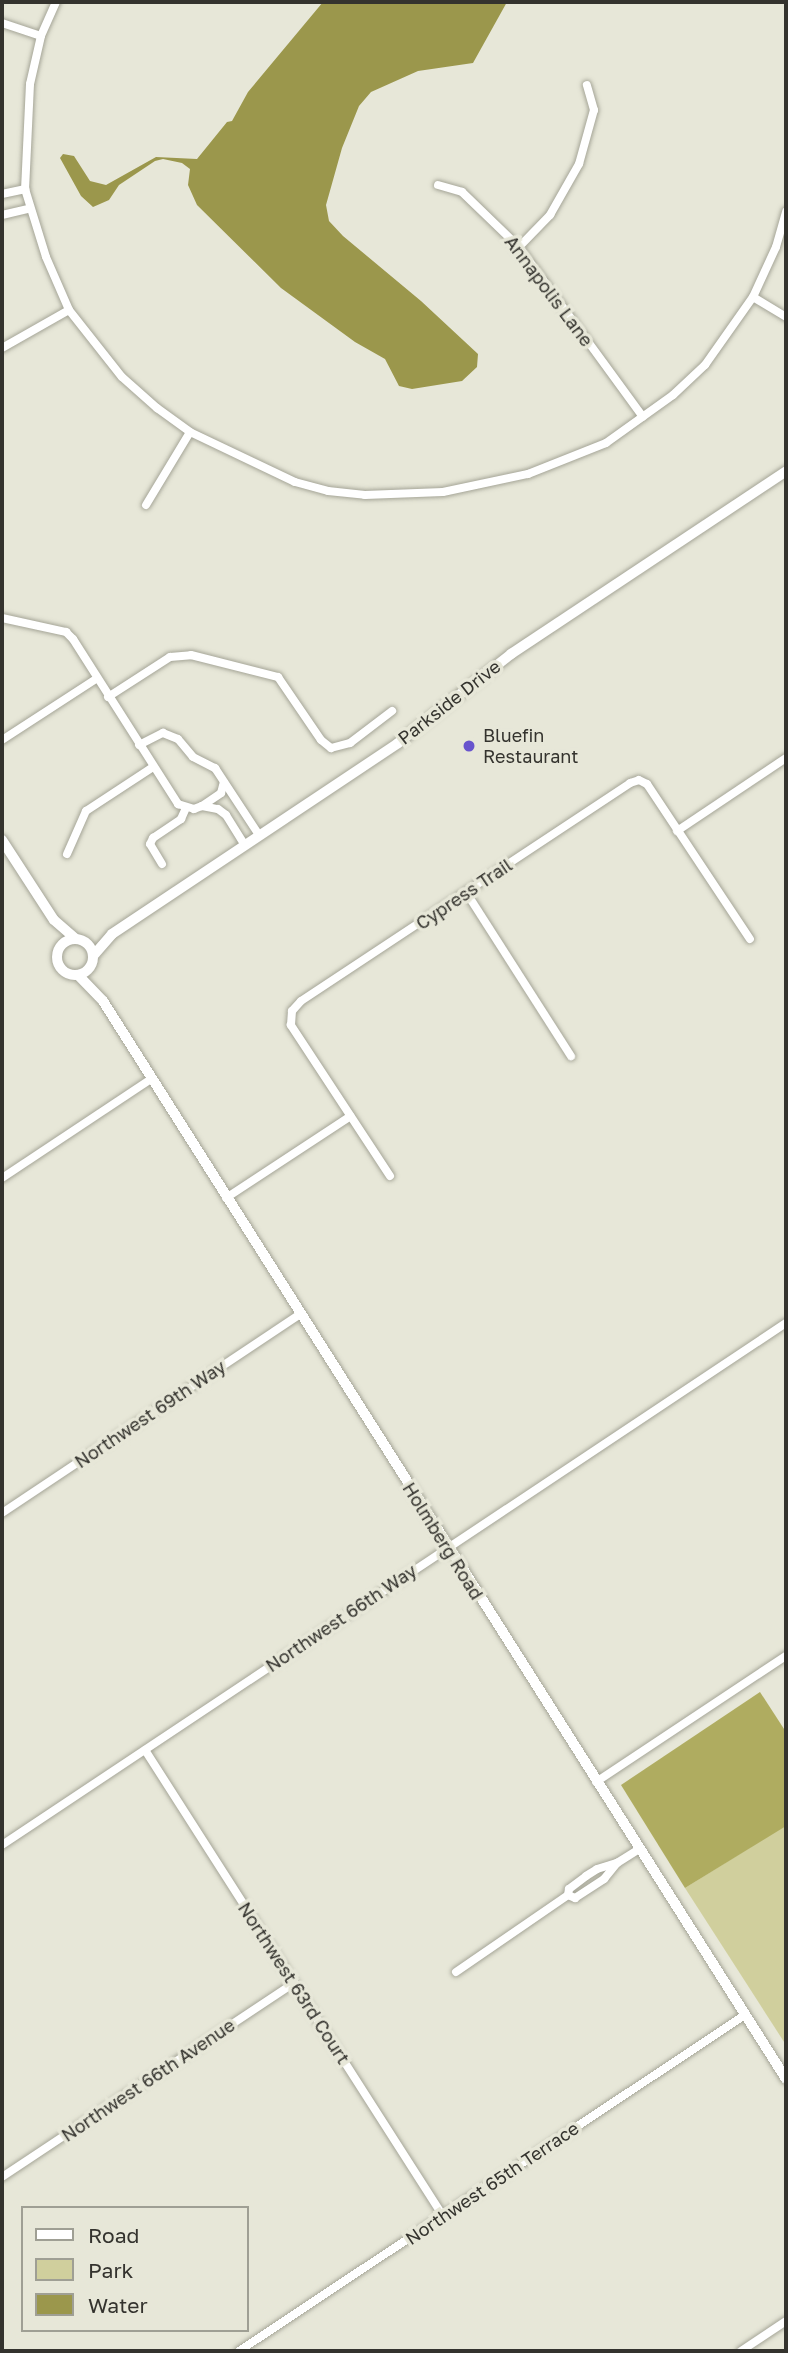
<!DOCTYPE html>
<html>
<head>
<meta charset="utf-8">
<style>
  body { margin:0 }
  #map { position:relative; width:788px; height:2353px; overflow:hidden; background:#e7e7d8; font-family:"Golos Text",sans-serif }
  div>[style] { position:absolute }
  [style*='--x'] { left:calc(var(--x)*1px); top:calc(var(--y)*1px); width:calc(var(--w)*1px); rotate:calc(var(--a)*1deg) }
  .green>* { inset:0; background:#d0cf9d }
  .forest>* { inset:0; background:#afac60 }
  .water>* { inset:0; background:#9b974c }
  .roads { filter:drop-shadow(0 0 2px #a5a597) drop-shadow(0 0 2px #a5a597) }
  .minor>* { height:8px; margin:-4px; padding:0 4px; transform-origin:4px; border-radius:4px; background:#fff }
  .tertiary>* { height:10px; margin:-5px; padding:0 5px; transform-origin:5px; border-radius:5px; background:#fff }
  .tertiary>.ring { margin:-5px; padding:0; box-sizing:content-box; background:none; border:10px solid #fff; border-radius:50% }
  .dots>* { width:19px; height:19px; translate:-50% -50%; box-sizing:border-box; border:4px solid #e7e7d8; border-radius:50% }
  span { translate:-50% -50%; white-space:nowrap; text-align:center; line-height:1.15; -webkit-text-stroke:7px #e7e7d8; paint-order:stroke }
  .street-label { font-size:18px; color:#34332e }
  .poi-label { font-size:18px; color:#34332e }
  .left { translate:0 -50%; text-align:left }
  .frame { position:absolute; inset:0; border:4px solid #34332e; pointer-events:none }
  .legend { position:absolute; left:21px; top:2206px; width:228px; height:126px; box-sizing:border-box; background:#e7e7d8; border:2px solid #9f9f94; margin:0; padding:9px 12px; list-style:none; font-size:21px; color:#34332e }
  .legend li { display:flex; align-items:center; gap:14px; height:35px }
  .legend b { width:35px; border:2px solid #9f9f94 }
</style>
</head>
<body>
<div id="map">
  <div class="green">
    <div style="clip-path:polygon(786px 1825px,786px 2045px,685px 1888px)"></div>
  </div>
  <div class="forest">
    <div style="clip-path:polygon(760px 1692px,786px 1732px,786px 1826px,685px 1888px,621px 1785px)"></div>
  </div>
  <div class="water">
    <div style="clip-path:polygon(323px 2px,507px 2px,473px 63px,418px 71px,371px 92px,359px 106px,342px 148px,326px 205px,329px 221px,343px 236px,421px 301px,478px 354px,477px 367px,462px 381px,412px 389px,399px 386px,385px 359px,355px 342px,281px 288px,197px 205px,188px 185px,190px 169px,182px 163px,163px 159px,155px 161px,119px 185px,109px 200px,93px 207px,81px 196px,60px 158px,63px 154px,74px 156px,90px 181px,106px 185px,156px 157px,197px 159px,227px 122px,232px 121px,248px 92px)"></div>
  </div>
  <div class="roads">
    <div class="minor">
      <div style="--x:56;--y:2;--w:37;--a:114"></div>
      <div style="--x:41;--y:36;--w:49;--a:102.9"></div>
      <div style="--x:30;--y:84;--w:105;--a:92.7"></div>
      <div style="--x:25;--y:189;--w:71;--a:72.8"></div>
      <div style="--x:46;--y:257;--w:58;--a:66.5"></div>
      <div style="--x:69;--y:310;--w:85;--a:51.7"></div>
      <div style="--x:122;--y:377;--w:47;--a:41.5"></div>
      <div style="--x:157;--y:408;--w:41;--a:36"></div>
      <div style="--x:190;--y:432;--w:116;--a:25.5"></div>
      <div style="--x:295;--y:482;--w:34;--a:15"></div>
      <div style="--x:328;--y:491;--w:37;--a:6"></div>
      <div style="--x:365;--y:495;--w:78;--a:-2.2"></div>
      <div style="--x:443;--y:492;--w:87;--a:-12"></div>
      <div style="--x:528;--y:474;--w:84;--a:-21.7"></div>
      <div style="--x:606;--y:443;--w:82;--a:-35.6"></div>
      <div style="--x:673;--y:395;--w:44;--a:-43.2"></div>
      <div style="--x:705;--y:365;--w:83;--a:-54.8"></div>
      <div style="--x:753;--y:297;--w:55;--a:-65.3"></div>
      <div style="--x:776;--y:247;--w:37;--a:-74"></div>
      <div style="--x:2;--y:23;--w:41;--a:18.4"></div>
      <div style="--x:438;--y:185;--w:25;--a:16"></div>
      <div style="--x:462;--y:192;--w:79;--a:44"></div>
      <div style="--x:519;--y:247;--w:210;--a:53.9"></div>
      <div style="--x:2;--y:194;--w:24;--a:-12"></div>
      <div style="--x:2;--y:215;--w:28;--a:-13"></div>
      <div style="--x:519;--y:247;--w:45;--a:-45.9"></div>
      <div style="--x:550;--y:215;--w:59;--a:-60.4"></div>
      <div style="--x:579;--y:164;--w:56;--a:-74.5"></div>
      <div style="--x:594;--y:110;--w:26;--a:-106"></div>
      <div style="--x:753;--y:297;--w:39;--a:31"></div>
      <div style="--x:2;--y:348;--w:77;--a:-29.6"></div>
      <div style="--x:146;--y:505;--w:85;--a:-58.9"></div>
      <div style="--x:2;--y:618;--w:66;--a:12.3"></div>
      <div style="--x:66;--y:632;--w:10;--a:45"></div>
      <div style="--x:73;--y:639;--w:196;--a:57.5"></div>
      <div style="--x:178;--y:804;--w:17;--a:17"></div>
      <div style="--x:194;--y:809;--w:9;--a:-21"></div>
      <div style="--x:202;--y:806;--w:16;--a:11"></div>
      <div style="--x:218;--y:809;--w:10;--a:37"></div>
      <div style="--x:226;--y:815;--w:36;--a:58"></div>
      <div style="--x:108;--y:697;--w:74;--a:-32.8"></div>
      <div style="--x:170;--y:657;--w:21;--a:-5"></div>
      <div style="--x:191;--y:655;--w:90;--a:14.2"></div>
      <div style="--x:278;--y:677;--w:76;--a:55.7"></div>
      <div style="--x:321;--y:740;--w:13;--a:39"></div>
      <div style="--x:331;--y:748;--w:20;--a:-15"></div>
      <div style="--x:350;--y:743;--w:53;--a:-37.3"></div>
      <div style="--x:2;--y:740;--w:112;--a:-33"></div>
      <div style="--x:139;--y:745;--w:27;--a:-27"></div>
      <div style="--x:163;--y:733;--w:16;--a:22"></div>
      <div style="--x:178;--y:739;--w:23;--a:50"></div>
      <div style="--x:193;--y:757;--w:25;--a:27"></div>
      <div style="--x:215;--y:768;--w:80;--a:56.7"></div>
      <div style="--x:202;--y:806;--w:23;--a:-34"></div>
      <div style="--x:221;--y:793;--w:11;--a:-75"></div>
      <div style="--x:677;--y:831;--w:131;--a:-33.8"></div>
      <div style="--x:67;--y:854;--w:47;--a:-66.2"></div>
      <div style="--x:86;--y:811;--w:80;--a:-33.3"></div>
      <div style="--x:162;--y:864;--w:23;--a:-121"></div>
      <div style="--x:150;--y:844;--w:7;--a:-63"></div>
      <div style="--x:153;--y:838;--w:34;--a:-34"></div>
      <div style="--x:181;--y:819;--w:12;--a:-66"></div>
      <div style="--x:466;--y:892;--w:195;--a:57.4"></div>
      <div style="--x:390;--y:1176;--w:181;--a:-123.3"></div>
      <div style="--x:291;--y:1025;--w:14;--a:-86"></div>
      <div style="--x:292;--y:1011;--w:13;--a:-48"></div>
      <div style="--x:301;--y:1001;--w:395;--a:-33.5"></div>
      <div style="--x:630;--y:783;--w:9;--a:-18"></div>
      <div style="--x:639;--y:780;--w:9;--a:27"></div>
      <div style="--x:647;--y:784;--w:186;--a:56.4"></div>
      <div style="--x:2;--y:1178;--w:179;--a:-33.6"></div>
      <div style="--x:226;--y:1198;--w:149;--a:-33.3"></div>
      <div style="--x:2;--y:1513;--w:357;--a:-33.7"></div>
      <div style="--x:145;--y:1750;--w:553;--a:57.4"></div>
      <div style="--x:596;--y:1782;--w:228;--a:-33.6"></div>
      <div style="--x:2;--y:1845;--w:942;--a:-33.66"></div>
      <div style="--x:568;--y:1895;--w:8;--a:23"></div>
      <div style="--x:575;--y:1898;--w:35;--a:-33"></div>
      <div style="--x:604;--y:1879;--w:21;--a:-51"></div>
      <div style="--x:456;--y:1972;--w:136;--a:-34.5"></div>
      <div style="--x:568;--y:1895;--w:6;--a:-81"></div>
      <div style="--x:569;--y:1889;--w:21;--a:-37"></div>
      <div style="--x:586;--y:1876;--w:13;--a:-32"></div>
      <div style="--x:597;--y:1869;--w:21;--a:-17"></div>
      <div style="--x:617;--y:1863;--w:26;--a:-32"></div>
      <div style="--x:2;--y:2177;--w:351;--a:-33.6"></div>
      <div style="--x:239;--y:2351;--w:607;--a:-33.59"></div>
      <div style="--x:741;--y:2351;--w:54;--a:-33.7"></div>
    </div>
    <div class="tertiary">
      <div style="--x:2;--y:840;--w:95;--a:57"></div>
      <div style="--x:54;--y:920;--w:29;--a:41"></div>
      <div class="ring" style="left:57px;top:939px;width:26px;height:26px"></div>
      <div style="--x:93;--y:956;--w:29;--a:-49"></div>
      <div style="--x:112;--y:934;--w:344;--a:-33.7"></div>
      <div style="--x:398;--y:743;--w:144;--a:-38.2"></div>
      <div style="--x:511;--y:654;--w:330;--a:-33.6"></div>
      <div style="--x:78;--y:975;--w:36;--a:46"></div>
      <div style="--x:103;--y:1001;--w:1276;--a:57.64"></div>
    </div>
  </div>
  <div class="dots">
    <div style="left:469px;top:746px;background:#6854cd"></div>
  </div>
  <div class="street-label">
    <span style="left:549px;top:291px;rotate:53deg">Annapolis Lane</span>
    <span style="left:449px;top:702px;rotate:-38deg">Parkside Drive</span>
    <span style="left:464px;top:894px;rotate:-34deg">Cypress Trail</span>
    <span style="left:150px;top:1414px;rotate:-34deg">Northwest 69th Way</span>
    <span style="left:443px;top:1541px;rotate:58deg">Holmberg Road</span>
    <span style="left:341px;top:1618px;rotate:-34deg">Northwest 66th Way</span>
    <span style="left:294px;top:1983px;rotate:57deg">Northwest 63rd Court</span>
    <span style="left:148px;top:2080px;rotate:-34deg">Northwest 66th Avenue</span>
    <span style="left:492px;top:2183px;rotate:-34deg">Northwest 65th Terrace</span>
  </div>
  <div class="poi-label">
    <span class="left" style="left:483px;top:746px">Bluefin<br>Restaurant</span>
  </div>
  <div class="frame"></div>
  <ul class="legend">
  <li><b style="height:9px;background:#fff"></b>Road</li>
  <li><b style="height:19px;background:#d0cf9d"></b>Park</li>
  <li><b style="height:19px;background:#9b974c"></b>Water</li>
  </ul>
</div>
</body>
</html>
